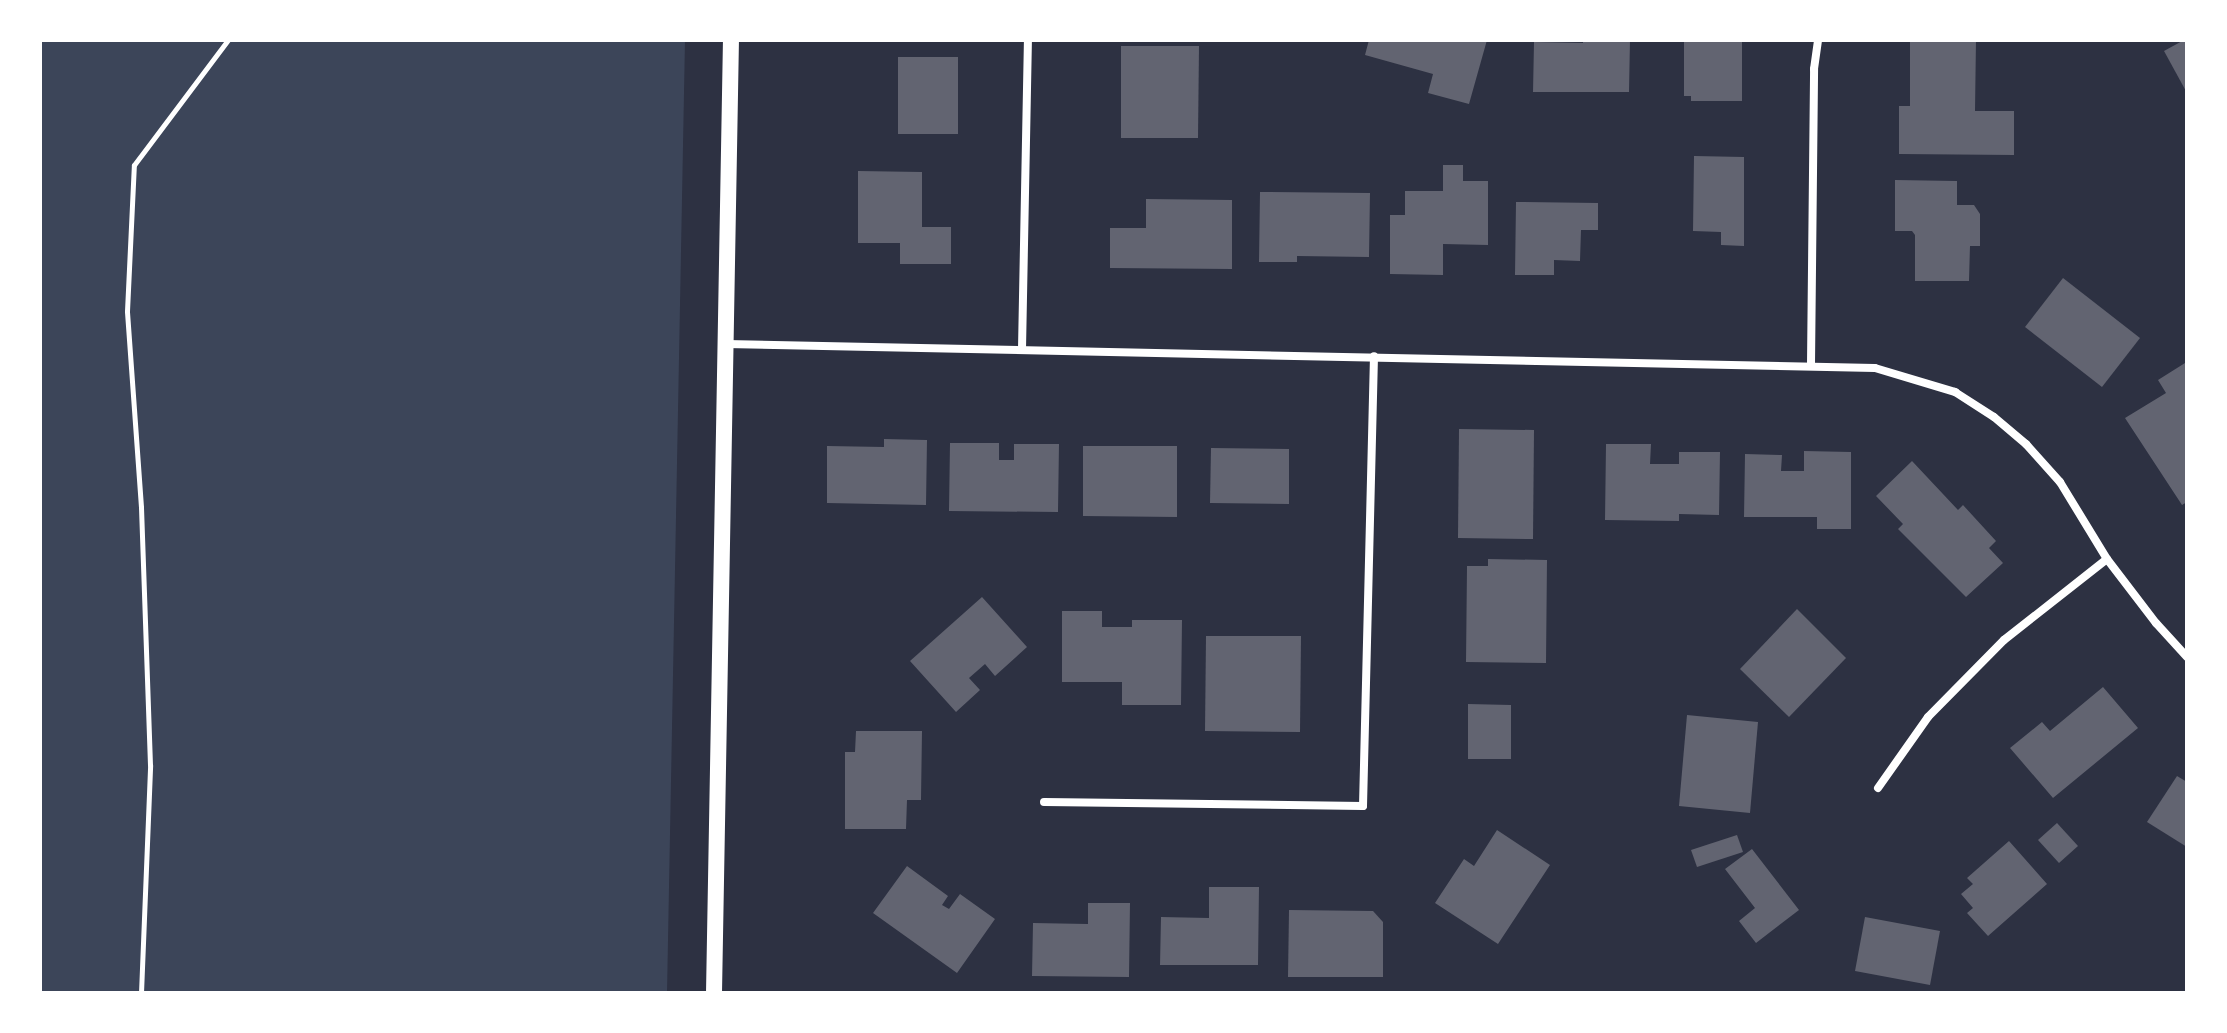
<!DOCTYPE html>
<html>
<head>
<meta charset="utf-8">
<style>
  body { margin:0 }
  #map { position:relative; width:2227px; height:1033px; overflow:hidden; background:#2d3142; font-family:Lato,sans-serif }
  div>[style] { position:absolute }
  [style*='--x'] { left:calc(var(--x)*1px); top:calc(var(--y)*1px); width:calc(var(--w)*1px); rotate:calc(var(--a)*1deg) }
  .green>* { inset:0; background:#3c4559 }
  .building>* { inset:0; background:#626471 }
  .path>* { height:5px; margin:-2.5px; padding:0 2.5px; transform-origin:2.5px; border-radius:2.5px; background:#fff }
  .minor>* { height:8px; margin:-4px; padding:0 4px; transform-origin:4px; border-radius:4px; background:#fff }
  .secondary>* { height:16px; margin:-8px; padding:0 8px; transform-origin:8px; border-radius:8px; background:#fff }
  span { translate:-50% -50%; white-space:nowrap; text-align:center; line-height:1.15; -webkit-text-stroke:6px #fff; paint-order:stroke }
  .frame { position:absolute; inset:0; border:42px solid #fff; pointer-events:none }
</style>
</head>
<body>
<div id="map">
  <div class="green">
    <div style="clip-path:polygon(40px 40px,685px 40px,667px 993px,40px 993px)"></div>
  </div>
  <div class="building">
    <div style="clip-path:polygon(1369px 40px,1487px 40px,1469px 104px,1428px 93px,1433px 74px,1365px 55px)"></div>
    <div style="clip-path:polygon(1583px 40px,1630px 40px,1629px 92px,1533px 92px,1534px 42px,1583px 43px)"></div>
    <div style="clip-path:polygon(1684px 40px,1742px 40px,1742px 101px,1691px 101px,1691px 96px,1684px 96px)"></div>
    <div style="clip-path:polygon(1910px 40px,1976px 40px,1975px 111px,2014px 111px,2014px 155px,1899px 154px,1899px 106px,1910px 106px)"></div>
    <div style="clip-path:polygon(2184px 40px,2187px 40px,2187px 93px,2164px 51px)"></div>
    <div style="clip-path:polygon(1121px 46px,1199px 46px,1198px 138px,1121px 138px)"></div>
    <div style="clip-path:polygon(898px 57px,958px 57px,958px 134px,898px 134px)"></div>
    <div style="clip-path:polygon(1694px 156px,1744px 157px,1744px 246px,1721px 245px,1721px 232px,1693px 231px)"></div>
    <div style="clip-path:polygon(1443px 165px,1463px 165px,1463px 181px,1488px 181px,1488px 245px,1443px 244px,1443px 275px,1390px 274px,1390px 215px,1405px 215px,1405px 191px,1443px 191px)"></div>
    <div style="clip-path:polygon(858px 171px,922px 172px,922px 227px,951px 227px,951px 264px,900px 264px,900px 243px,858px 243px)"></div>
    <div style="clip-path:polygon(1895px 180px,1957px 181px,1957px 205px,1974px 205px,1980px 214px,1980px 246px,1970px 246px,1969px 281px,1915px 281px,1915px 235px,1912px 231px,1895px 231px)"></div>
    <div style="clip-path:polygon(1260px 192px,1370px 193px,1369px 257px,1297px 256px,1297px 262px,1259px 262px)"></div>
    <div style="clip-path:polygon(1146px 199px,1232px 200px,1232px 269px,1110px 268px,1110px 228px,1146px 228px)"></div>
    <div style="clip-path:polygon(1516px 202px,1598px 203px,1598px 230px,1581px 230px,1580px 261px,1554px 260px,1554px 275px,1515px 275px)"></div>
    <div style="clip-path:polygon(2063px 278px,2140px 338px,2102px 387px,2025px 327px)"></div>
    <div style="clip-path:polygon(2185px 363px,2187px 502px,2182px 505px,2125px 418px,2166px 393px,2158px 380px)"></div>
    <div style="clip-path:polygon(1459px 429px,1534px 430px,1533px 539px,1458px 538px)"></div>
    <div style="clip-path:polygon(884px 439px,927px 440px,926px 505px,827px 503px,827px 446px,884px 447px)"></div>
    <div style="clip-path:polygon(950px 443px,999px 443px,999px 460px,1014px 460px,1014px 444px,1059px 444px,1058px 512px,949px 511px)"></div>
    <div style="clip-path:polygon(1606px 444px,1651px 444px,1650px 464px,1679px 464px,1679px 452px,1720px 452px,1719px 515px,1679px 514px,1679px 521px,1605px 520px)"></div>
    <div style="clip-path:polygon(1083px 446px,1177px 446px,1177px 517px,1083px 516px)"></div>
    <div style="clip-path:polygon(1211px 448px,1289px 449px,1289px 504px,1210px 503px)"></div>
    <div style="clip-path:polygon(1804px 451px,1851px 452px,1851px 529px,1817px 529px,1817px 517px,1744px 517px,1745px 454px,1782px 455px,1781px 471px,1804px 471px)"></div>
    <div style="clip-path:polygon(1912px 461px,1958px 510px,1963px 505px,1996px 541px,1989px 548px,2003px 563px,1966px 597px,1898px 529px,1903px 524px,1876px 496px)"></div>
    <div style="clip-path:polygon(1488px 559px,1547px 560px,1546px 663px,1466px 662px,1467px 566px,1488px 566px)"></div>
    <div style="clip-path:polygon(982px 597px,1027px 647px,995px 676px,985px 664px,969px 678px,980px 690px,956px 712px,910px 661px)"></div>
    <div style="clip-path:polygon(1797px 609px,1846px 658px,1789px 717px,1740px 669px)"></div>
    <div style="clip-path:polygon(1062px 611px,1102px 611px,1102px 627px,1132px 627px,1132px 620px,1182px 620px,1181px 705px,1122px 705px,1122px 682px,1062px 682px)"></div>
    <div style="clip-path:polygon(1206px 636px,1301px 636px,1300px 732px,1205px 731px)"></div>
    <div style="clip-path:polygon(2103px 687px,2138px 728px,2053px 798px,2010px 748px,2042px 722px,2050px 731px)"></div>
    <div style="clip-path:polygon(1468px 704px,1511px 705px,1511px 759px,1468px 759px)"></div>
    <div style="clip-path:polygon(1687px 715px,1758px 722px,1750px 813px,1679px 806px)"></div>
    <div style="clip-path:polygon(856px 731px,922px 731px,921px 800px,907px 800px,906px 829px,845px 829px,845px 752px,855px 752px)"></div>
    <div style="clip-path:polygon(2177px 776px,2187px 782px,2187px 847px,2147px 822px)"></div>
    <div style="clip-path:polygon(2057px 823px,2078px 846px,2059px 863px,2038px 840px)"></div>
    <div style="clip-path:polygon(1497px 830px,1550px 865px,1498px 944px,1435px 903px,1464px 859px,1474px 866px)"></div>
    <div style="clip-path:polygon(1737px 835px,1743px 852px,1697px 867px,1691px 850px)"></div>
    <div style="clip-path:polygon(2009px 841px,2047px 884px,1988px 936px,1967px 913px,1973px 908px,1961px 894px,1973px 884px,1967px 878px)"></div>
    <div style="clip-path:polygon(1752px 849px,1799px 910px,1756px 943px,1739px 921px,1755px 908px,1725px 869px)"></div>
    <div style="clip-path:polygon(907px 866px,948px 896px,942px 905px,949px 909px,960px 894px,995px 919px,957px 973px,873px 913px)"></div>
    <div style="clip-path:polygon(1209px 887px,1259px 887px,1258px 965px,1160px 965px,1161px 917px,1209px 918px)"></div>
    <div style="clip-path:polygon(1088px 903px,1130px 903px,1129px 977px,1032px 976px,1033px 923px,1088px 924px)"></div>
    <div style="clip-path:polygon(1289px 910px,1373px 911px,1383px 922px,1383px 977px,1288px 977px)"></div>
    <div style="clip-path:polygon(1865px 917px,1940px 931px,1930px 985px,1855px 971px)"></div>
  </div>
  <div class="path">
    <div style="--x:141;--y:993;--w:228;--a:-87.7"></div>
    <div style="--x:150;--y:765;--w:258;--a:-92"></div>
    <div style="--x:141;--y:507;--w:196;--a:-94.1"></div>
    <div style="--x:127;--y:311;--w:146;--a:-87.3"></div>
    <div style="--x:134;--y:165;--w:156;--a:-53.1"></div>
  </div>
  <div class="minor">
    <div style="--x:726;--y:344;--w:1149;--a:1.2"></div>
    <div style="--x:1875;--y:368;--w:84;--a:16.7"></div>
    <div style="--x:1955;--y:392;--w:46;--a:32.7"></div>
    <div style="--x:1994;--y:417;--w:42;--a:40.2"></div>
    <div style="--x:2026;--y:444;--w:51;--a:48.2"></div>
    <div style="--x:2060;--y:482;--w:90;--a:58.6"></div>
    <div style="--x:2107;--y:559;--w:81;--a:52.6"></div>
    <div style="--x:2156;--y:623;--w:46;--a:47.6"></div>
    <div style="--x:1022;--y:349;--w:309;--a:-88.9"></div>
    <div style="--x:1811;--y:364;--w:295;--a:-89.4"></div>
    <div style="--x:1814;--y:69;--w:29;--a:-82"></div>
    <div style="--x:1878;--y:788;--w:87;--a:-54.8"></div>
    <div style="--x:1928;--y:717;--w:108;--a:-45.4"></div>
    <div style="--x:2004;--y:640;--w:131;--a:-38.2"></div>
    <div style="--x:1044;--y:802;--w:319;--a:0.7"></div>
    <div style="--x:1363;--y:806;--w:450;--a:-88.6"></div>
  </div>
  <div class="secondary">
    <div style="--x:714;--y:993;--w:953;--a:-88.98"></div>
  </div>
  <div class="frame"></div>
</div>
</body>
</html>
